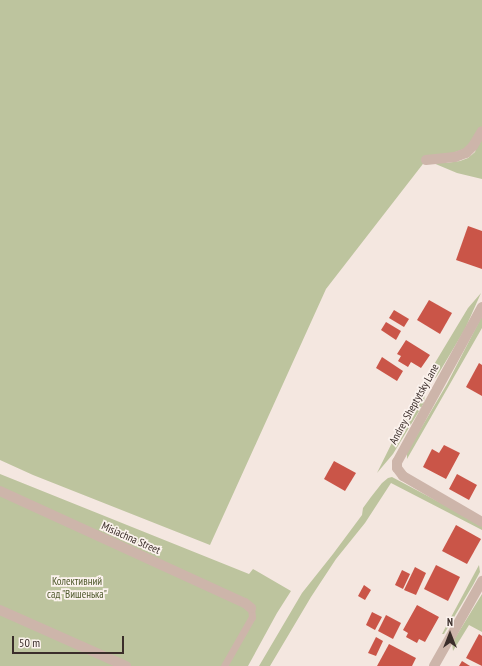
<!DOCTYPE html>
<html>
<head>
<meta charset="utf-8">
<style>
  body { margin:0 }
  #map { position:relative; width:482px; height:666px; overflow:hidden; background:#f4e7e0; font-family:"PT Sans Narrow",sans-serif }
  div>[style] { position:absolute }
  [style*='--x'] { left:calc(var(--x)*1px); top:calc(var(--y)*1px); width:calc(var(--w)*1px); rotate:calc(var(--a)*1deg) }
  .green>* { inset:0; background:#bdc49e }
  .building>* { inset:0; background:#ca5548 }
  .lane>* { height:7px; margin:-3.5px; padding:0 3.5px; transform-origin:3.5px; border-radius:3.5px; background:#cdb5aa }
  .street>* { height:10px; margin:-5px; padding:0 5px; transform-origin:5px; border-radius:5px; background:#cdb5aa }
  span { translate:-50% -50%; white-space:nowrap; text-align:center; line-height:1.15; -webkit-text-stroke:3.5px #fbf2ed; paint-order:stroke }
  .street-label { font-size:11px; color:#3a2d2a }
  .park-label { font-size:11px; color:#505a2d }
  .north { position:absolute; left:430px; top:614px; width:40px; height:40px; -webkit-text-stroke:3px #fbf2ed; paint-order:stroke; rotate:0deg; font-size:11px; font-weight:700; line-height:16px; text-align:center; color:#3a2d2a }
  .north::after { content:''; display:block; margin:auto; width:14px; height:18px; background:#3a2d2a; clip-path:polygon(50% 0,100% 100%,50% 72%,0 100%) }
  .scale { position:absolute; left:12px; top:636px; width:112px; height:18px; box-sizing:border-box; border:2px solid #3a2d2a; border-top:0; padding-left:5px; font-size:12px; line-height:14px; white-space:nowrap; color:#3a2d2a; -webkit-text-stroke:3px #fbf2ed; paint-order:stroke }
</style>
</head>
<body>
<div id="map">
  <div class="green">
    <div style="clip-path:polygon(evenodd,0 0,482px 0,482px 179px,457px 173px,426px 160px,326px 289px,210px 545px,33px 475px,0 460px,0 0,479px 140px,475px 152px,468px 158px,460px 161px,446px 163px,429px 161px,473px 146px,479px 140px)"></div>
    <div style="clip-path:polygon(481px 293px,465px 329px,449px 356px,437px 376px,425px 389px,424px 403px,393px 454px,377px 473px,415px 396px,468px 308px)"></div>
    <div style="clip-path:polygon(482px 316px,482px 328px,407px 459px,407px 452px,447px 384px)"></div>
    <div style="clip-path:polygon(0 474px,249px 574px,253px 569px,291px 591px,277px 613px,248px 666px,0 666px)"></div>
    <div style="clip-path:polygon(392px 477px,482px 525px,482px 530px,391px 483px,365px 523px,336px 559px,311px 597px,270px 666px,259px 666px,302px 593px,333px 554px,362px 515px,363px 508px,371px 497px,382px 483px,388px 478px)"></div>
    <div style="clip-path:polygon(479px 565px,480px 572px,473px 585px,444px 634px,442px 634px)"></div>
    <div style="clip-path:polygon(482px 594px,482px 632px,469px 625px,453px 651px,452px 643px)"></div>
  </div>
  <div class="building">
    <div style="clip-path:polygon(468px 226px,482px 231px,482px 269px,456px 260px)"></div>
    <div style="clip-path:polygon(429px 300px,452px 313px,440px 334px,417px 320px)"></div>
    <div style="clip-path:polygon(394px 310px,409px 319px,404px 327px,389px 318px)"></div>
    <div style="clip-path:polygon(386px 322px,401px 331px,396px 340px,381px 330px)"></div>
    <div style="clip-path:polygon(406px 340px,430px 355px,421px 368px,411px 362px,408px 367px,398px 361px,401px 356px,397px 354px)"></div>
    <div style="clip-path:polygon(382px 357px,403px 371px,397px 381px,376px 368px)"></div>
    <div style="clip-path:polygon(479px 363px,482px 365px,482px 396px,466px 387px)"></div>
    <div style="clip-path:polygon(444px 445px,460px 453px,446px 479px,423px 467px,432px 449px,439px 453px)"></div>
    <div style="clip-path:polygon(334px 461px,356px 473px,345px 491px,324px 479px)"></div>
    <div style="clip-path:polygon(457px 474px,477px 485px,469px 500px,449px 489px)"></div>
    <div style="clip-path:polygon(456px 525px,481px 539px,467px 564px,442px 551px)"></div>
    <div style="clip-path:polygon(436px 565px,460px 577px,448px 601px,424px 589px)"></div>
    <div style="clip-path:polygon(415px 567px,426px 573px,416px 595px,404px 590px)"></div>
    <div style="clip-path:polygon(402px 570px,410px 574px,403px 589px,395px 585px)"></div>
    <div style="clip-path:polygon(364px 585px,371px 590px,365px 600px,358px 596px)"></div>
    <div style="clip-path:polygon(417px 605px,439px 617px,425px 642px,419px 639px,417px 643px,406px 637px,408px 633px,403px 630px)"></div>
    <div style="clip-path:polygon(372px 612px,382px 617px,375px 630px,366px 625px)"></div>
    <div style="clip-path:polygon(386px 615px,401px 623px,393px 639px,378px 631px)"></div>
    <div style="clip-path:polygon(479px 634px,482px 636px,482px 666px,466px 658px)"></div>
    <div style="clip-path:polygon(376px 637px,383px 641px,376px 656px,368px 653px)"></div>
    <div style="clip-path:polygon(389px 644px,416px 658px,412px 666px,377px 666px)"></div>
    <div style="clip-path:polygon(462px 661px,470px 666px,459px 666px)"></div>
  </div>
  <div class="lane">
    <div style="--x:224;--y:666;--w:56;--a:-60.3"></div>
    <div style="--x:252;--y:617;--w:9;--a:-96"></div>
  </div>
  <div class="street">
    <div style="--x:426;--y:160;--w:29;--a:-6"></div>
    <div style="--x:455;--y:157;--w:12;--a:-20"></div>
    <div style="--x:466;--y:153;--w:10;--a:-45"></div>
    <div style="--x:473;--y:146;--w:17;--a:-59"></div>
    <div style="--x:482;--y:307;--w:177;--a:118.7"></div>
    <div style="--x:397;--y:462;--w:6;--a:90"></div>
    <div style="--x:397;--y:468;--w:10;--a:53"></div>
    <div style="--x:403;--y:476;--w:91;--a:30.2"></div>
    <div style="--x:0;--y:491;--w:269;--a:24.6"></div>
    <div style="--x:245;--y:603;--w:8;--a:40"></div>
    <div style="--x:0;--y:610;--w:138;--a:24"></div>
    <div style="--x:434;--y:666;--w:98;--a:-60.5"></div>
  </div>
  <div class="street-label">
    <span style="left:414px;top:404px;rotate:-61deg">Andrey Sheptytsky Lane</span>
    <span style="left:131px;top:538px;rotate:24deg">Misiachna Street</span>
  </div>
  <div class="park-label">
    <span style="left:77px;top:588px">Колективний<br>сад "Вишенька"</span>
  </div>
  <div class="north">N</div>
  <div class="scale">50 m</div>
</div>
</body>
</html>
